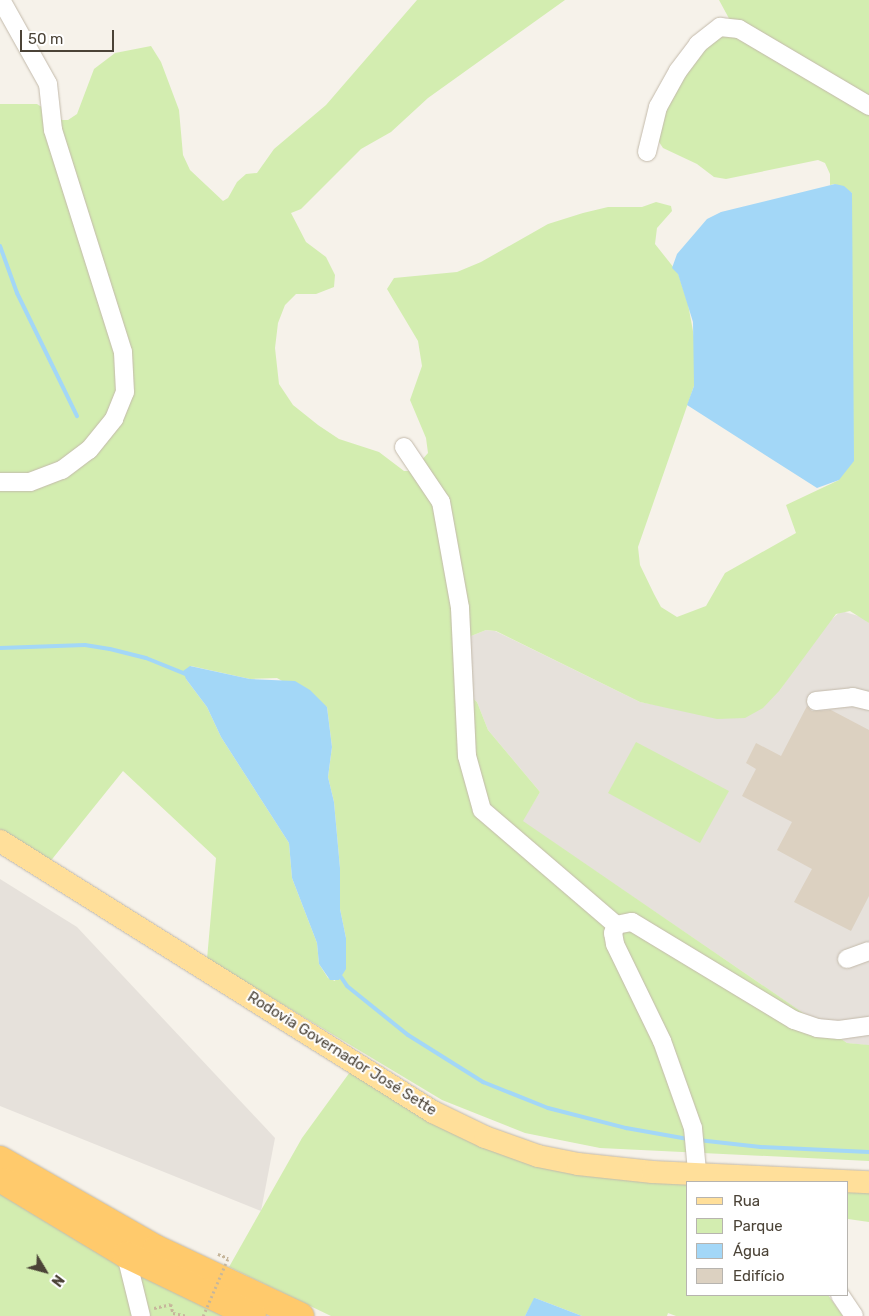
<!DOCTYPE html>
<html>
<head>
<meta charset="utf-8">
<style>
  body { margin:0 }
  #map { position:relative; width:869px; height:1316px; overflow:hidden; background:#f6f2ea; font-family:Rubik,sans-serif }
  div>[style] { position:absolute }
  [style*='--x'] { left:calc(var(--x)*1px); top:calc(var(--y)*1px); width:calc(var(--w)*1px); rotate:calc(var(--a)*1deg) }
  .industrial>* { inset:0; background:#e6e1db }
  .green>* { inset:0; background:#d3edb0 }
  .water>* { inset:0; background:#a3d7f7 }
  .stream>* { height:4px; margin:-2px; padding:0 2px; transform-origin:2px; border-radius:2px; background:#a3d7f7 }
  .building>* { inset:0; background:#dcd1c1 }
  .path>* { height:2.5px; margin-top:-1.25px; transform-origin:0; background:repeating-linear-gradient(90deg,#c6b69b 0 2.5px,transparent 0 5px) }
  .roads { filter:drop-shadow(0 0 1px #c3baab) drop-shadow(0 0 1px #c3baab) }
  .minor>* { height:18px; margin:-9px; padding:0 9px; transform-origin:9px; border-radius:9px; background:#fff }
  .major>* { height:22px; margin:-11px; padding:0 11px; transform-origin:11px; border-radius:11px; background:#ffdf9a }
  .highway>* { height:26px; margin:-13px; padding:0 13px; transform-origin:13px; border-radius:13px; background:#ffca6c }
  .path-bridge>* { height:2.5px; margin-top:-1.25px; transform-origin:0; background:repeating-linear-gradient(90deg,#c6b69b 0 2.5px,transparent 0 5px) }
  span { translate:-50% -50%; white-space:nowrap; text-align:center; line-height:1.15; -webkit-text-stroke:4px #fff; paint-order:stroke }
  .street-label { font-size:15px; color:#4b4337 }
  .legend { position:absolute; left:686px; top:1181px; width:162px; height:115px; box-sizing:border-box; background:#fff; border:1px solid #b7b4af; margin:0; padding:6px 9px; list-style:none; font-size:15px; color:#4b4337 }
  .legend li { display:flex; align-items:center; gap:10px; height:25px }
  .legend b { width:25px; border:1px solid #b7b4af }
  .north { position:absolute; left:20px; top:1246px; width:50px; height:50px; -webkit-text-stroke:4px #fff; paint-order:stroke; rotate:127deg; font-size:14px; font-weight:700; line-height:20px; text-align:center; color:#4b4337 }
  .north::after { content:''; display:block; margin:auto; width:18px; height:22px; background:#4b4337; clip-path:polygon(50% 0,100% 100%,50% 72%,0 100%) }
  .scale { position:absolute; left:20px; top:30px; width:94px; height:22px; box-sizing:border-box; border:2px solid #4b4337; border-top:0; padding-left:6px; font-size:15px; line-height:18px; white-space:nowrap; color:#4b4337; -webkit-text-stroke:4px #fff; paint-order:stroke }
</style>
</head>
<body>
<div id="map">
  <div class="industrial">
    <div style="clip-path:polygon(841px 611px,862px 617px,869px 623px,869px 1045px,866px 1045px,847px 1043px,522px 821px,540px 792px,488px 730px,477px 702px,469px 695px,462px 649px,471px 636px,486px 630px,495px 631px,640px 702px,688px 711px,780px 690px,823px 627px)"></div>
    <div style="clip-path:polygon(0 879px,77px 927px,275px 1138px,261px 1211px,0 1106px)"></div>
  </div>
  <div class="green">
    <div style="clip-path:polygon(evenodd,417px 0,565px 0,428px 98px,391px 132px,361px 149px,301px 209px,291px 213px,306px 242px,326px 257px,335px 275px,334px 287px,316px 294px,296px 294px,285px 305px,278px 323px,275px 348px,279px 384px,293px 405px,318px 425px,339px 439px,379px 452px,404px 471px,412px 471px,428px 453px,426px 438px,410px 400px,422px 366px,418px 341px,387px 289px,394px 278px,457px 272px,481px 262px,548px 224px,583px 213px,608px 207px,642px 207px,656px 202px,671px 206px,672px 211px,657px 228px,655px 244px,678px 273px,688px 304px,695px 342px,694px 386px,638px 547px,640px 565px,654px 594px,661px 607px,677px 617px,706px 606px,725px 573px,796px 533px,786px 505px,839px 480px,851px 263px,852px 193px,835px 184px,830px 185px,830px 174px,825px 163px,818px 160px,726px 179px,714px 177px,697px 164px,663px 148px,657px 139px,667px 98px,703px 41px,732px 24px,719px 0,869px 0,869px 623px,850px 611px,836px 614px,780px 690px,763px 708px,745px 718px,717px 719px,640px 702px,496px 631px,486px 630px,471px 636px,462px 649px,469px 695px,477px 702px,488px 730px,540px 792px,523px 821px,847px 1043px,869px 1045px,869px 1161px,600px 1148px,525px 1133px,442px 1100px,207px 959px,216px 858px,123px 771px,49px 863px,0 833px,0 104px,37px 104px,62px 120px,68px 120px,77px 114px,94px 69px,115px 53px,151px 46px,161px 62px,179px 110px,183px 155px,190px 170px,223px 201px,228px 198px,237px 182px,246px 174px,257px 173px,274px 149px,326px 105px,417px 0,191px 666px,250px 679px,277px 678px,327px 707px,332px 747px,328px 777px,334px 802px,340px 868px,340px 909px,346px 938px,335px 981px,328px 978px,319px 964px,317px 943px,292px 878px,289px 843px,221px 737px,207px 707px,186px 679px,191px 666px)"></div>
    <div style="clip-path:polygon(636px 742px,729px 791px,700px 843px,608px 793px)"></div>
    <div style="clip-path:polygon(350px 1072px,440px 1122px,688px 1182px,688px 1295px,828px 1295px,843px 1316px,676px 1316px,668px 1313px,667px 1316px,582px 1316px,535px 1298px,525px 1316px,331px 1316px,229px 1267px,302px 1138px)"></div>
    <div style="clip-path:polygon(848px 1186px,869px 1187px,869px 1222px,848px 1219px)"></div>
    <div style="clip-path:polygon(0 1194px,81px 1243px,225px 1316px,0 1316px)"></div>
  </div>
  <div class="water">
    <div style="clip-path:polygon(835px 184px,844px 186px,852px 193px,854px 461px,839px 480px,817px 488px,687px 405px,694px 386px,693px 322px,678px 274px,672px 268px,677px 254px,707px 219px,721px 212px)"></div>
    <div style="clip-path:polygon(190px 666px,250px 679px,295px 681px,310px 690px,327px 707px,332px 747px,328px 777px,334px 802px,340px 868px,340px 909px,346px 938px,346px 969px,339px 980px,330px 980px,319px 964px,317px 943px,292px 878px,289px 843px,221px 737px,207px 707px,186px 679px,183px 671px)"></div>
    <div style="clip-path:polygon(534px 1298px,535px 1298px,582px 1316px,525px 1316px)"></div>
  </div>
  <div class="stream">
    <div style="--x:0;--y:246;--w:50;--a:70.1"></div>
    <div style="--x:17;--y:293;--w:137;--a:64"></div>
    <div style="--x:0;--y:648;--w:85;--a:-2"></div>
    <div style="--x:85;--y:645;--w:25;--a:9"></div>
    <div style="--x:110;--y:649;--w:37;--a:14"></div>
    <div style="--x:146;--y:658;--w:45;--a:22"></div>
    <div style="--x:339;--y:974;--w:14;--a:56"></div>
    <div style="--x:347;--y:986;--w:78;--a:38.8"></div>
    <div style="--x:408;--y:1035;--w:89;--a:32.1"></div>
    <div style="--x:483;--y:1082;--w:70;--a:21.8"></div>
    <div style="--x:548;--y:1108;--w:81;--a:14.4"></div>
    <div style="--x:626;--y:1128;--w:63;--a:10.1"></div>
    <div style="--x:698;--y:1140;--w:63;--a:6.3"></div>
    <div style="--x:761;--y:1147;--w:108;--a:2.7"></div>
  </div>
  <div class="building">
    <div style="clip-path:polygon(807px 706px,812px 711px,831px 710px,869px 730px,869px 896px,851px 931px,794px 902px,812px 869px,777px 850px,792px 822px,742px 796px,756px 769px,746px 763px,756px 743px,781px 756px)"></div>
  </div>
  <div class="path">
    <div style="--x:218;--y:1254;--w:11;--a:22"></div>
    <div style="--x:154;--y:1308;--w:17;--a:-13"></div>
    <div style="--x:171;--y:1304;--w:9;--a:77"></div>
    <div style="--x:173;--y:1313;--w:15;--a:11"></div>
  </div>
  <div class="roads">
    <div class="minor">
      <div style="--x:647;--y:152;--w:46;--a:-76.3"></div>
      <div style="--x:658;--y:107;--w:41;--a:-60.9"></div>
      <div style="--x:678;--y:71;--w:34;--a:-53"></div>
      <div style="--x:698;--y:44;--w:28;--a:-38"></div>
      <div style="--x:720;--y:27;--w:19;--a:6"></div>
      <div style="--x:739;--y:29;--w:151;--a:30.6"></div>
      <div style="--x:404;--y:447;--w:66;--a:56.1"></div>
      <div style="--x:441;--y:502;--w:108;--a:79.8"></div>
      <div style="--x:460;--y:608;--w:148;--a:87.3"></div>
      <div style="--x:467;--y:756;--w:56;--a:74.5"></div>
      <div style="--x:482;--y:810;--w:177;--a:40.6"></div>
      <div style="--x:0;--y:482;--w:30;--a:0"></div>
      <div style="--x:30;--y:482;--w:34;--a:-21"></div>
      <div style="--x:62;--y:470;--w:34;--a:-37"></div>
      <div style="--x:89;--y:450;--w:40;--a:-51"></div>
      <div style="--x:114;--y:419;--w:29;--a:-68"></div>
      <div style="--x:125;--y:392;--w:40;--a:-92.9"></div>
      <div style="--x:123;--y:352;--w:233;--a:-107.5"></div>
      <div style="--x:53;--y:130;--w:46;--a:-96.2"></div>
      <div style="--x:48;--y:84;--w:96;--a:-119.2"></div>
      <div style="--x:816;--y:701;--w:37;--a:-6"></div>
      <div style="--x:853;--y:697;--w:16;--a:14"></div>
      <div style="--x:847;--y:959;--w:23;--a:-20"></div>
      <div style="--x:698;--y:1182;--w:54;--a:-95.3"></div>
      <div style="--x:693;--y:1128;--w:92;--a:-109.6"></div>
      <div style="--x:662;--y:1041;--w:108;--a:-115.9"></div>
      <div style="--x:615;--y:944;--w:11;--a:-100"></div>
      <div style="--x:613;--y:933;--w:9;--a:-69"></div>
      <div style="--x:616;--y:925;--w:16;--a:-11"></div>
      <div style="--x:632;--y:922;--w:189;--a:31.2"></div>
      <div style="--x:794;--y:1020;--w:24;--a:19"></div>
      <div style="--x:817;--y:1028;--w:22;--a:5"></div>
      <div style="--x:839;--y:1030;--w:30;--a:-8"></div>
      <div style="--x:126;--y:1255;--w:63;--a:76.2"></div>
      <div style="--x:840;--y:1295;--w:25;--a:56"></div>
    </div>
    <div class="major">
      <div style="--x:0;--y:841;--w:511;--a:32.04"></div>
      <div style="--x:433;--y:1112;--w:58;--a:25.7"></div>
      <div style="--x:485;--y:1137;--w:56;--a:19.7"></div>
      <div style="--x:538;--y:1156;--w:41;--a:11.3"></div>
      <div style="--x:578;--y:1164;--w:75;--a:6.1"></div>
      <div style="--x:653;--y:1172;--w:216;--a:2.7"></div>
    </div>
    <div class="highway">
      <div style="--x:0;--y:1159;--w:180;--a:29.7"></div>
      <div style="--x:156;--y:1248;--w:160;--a:25.1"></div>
      <div style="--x:5;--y:1182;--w:141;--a:31.1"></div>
      <div style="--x:126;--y:1255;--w:141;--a:25.7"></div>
    </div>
  </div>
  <div class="path-bridge">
    <div style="--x:203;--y:1316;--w:63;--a:-66.7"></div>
  </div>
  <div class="street-label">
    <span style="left:342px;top:1054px;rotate:32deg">Rodovia Governador José Sette</span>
  </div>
  <ul class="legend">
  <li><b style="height:6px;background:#ffdf9a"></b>Rua</li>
  <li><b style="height:14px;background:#d3edb0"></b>Parque</li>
  <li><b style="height:14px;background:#a3d7f7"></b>Água</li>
  <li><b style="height:14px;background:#dcd1c1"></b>Edifício</li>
  </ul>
  <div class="north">N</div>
  <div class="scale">50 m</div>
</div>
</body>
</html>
